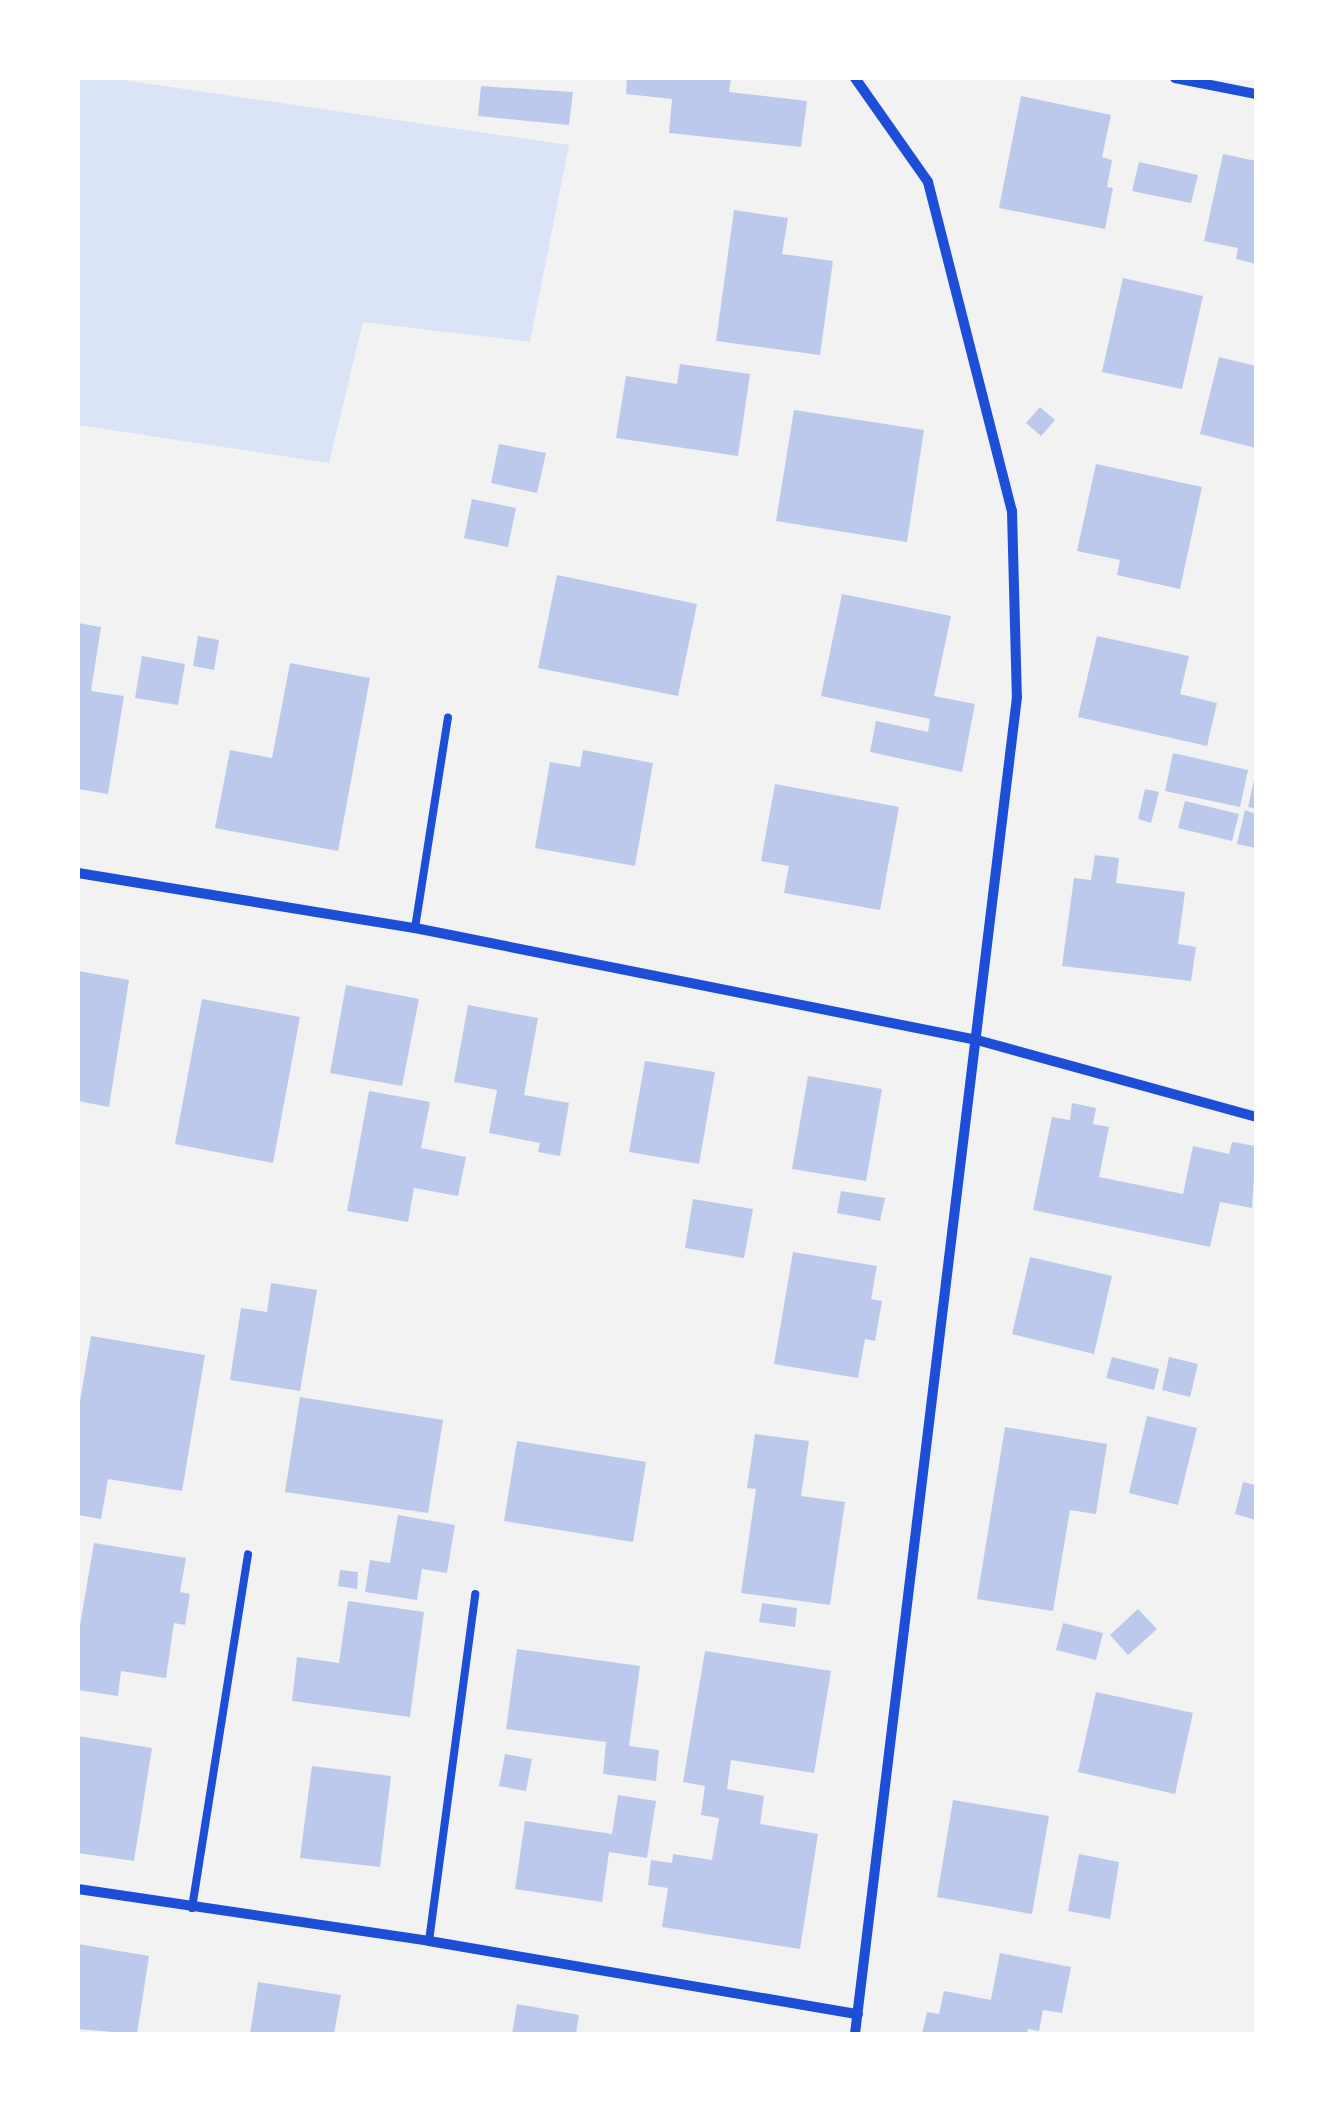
<!DOCTYPE html>
<html>
<head>
<meta charset="utf-8">
<style>
  body { margin:0 }
  #map { position:relative; width:1334px; height:2112px; overflow:hidden; background:#f2f2f2; font-family:"IBM Plex Sans",sans-serif }
  div>[style] { position:absolute }
  [style*='--x'] { left:calc(var(--x)*1px); top:calc(var(--y)*1px); width:calc(var(--w)*1px); rotate:calc(var(--a)*1deg) }
  .green>* { inset:0; background:#dbe4f7 }
  .building>* { inset:0; background:#bdc9ec }
  .service>* { height:8px; margin:-4px; padding:0 4px; transform-origin:4px; border-radius:4px; background:#1d4ed8 }
  .minor>* { height:10px; margin:-5px; padding:0 5px; transform-origin:5px; border-radius:5px; background:#1d4ed8 }
  span { translate:-50% -50%; white-space:nowrap; text-align:center; line-height:1.15; -webkit-text-stroke:9px #fff; paint-order:stroke }
  .frame { position:absolute; inset:0; border:80px solid #fff; pointer-events:none }
</style>
</head>
<body>
<div id="map">
  <div class="green">
    <div style="clip-path:polygon(78px 78px,109px 78px,569px 145px,530px 342px,363px 322px,329px 463px,78px 425px)"></div>
  </div>
  <div class="building">
    <div style="clip-path:polygon(627px 78px,731px 78px,729px 92px,807px 101px,801px 147px,669px 133px,672px 99px,626px 94px)"></div>
    <div style="clip-path:polygon(481px 86px,573px 92px,569px 125px,478px 116px)"></div>
    <div style="clip-path:polygon(1021px 96px,1111px 115px,1102px 157px,1112px 160px,1107px 187px,1113px 188px,1105px 229px,999px 208px)"></div>
    <div style="clip-path:polygon(1223px 154px,1256px 161px,1256px 264px,1236px 259px,1238px 248px,1204px 241px)"></div>
    <div style="clip-path:polygon(1139px 162px,1198px 175px,1191px 203px,1132px 191px)"></div>
    <div style="clip-path:polygon(734px 210px,788px 218px,782px 254px,833px 261px,820px 355px,716px 341px)"></div>
    <div style="clip-path:polygon(1123px 278px,1203px 296px,1182px 389px,1102px 372px)"></div>
    <div style="clip-path:polygon(1219px 357px,1256px 366px,1256px 448px,1200px 434px)"></div>
    <div style="clip-path:polygon(680px 364px,750px 374px,738px 456px,616px 438px,626px 376px,677px 384px)"></div>
    <div style="clip-path:polygon(1040px 407px,1055px 420px,1041px 436px,1026px 423px)"></div>
    <div style="clip-path:polygon(794px 410px,924px 430px,907px 542px,776px 521px)"></div>
    <div style="clip-path:polygon(499px 444px,546px 453px,537px 493px,491px 483px)"></div>
    <div style="clip-path:polygon(1096px 464px,1202px 487px,1180px 589px,1117px 575px,1120px 560px,1077px 551px)"></div>
    <div style="clip-path:polygon(472px 499px,516px 508px,508px 547px,464px 538px)"></div>
    <div style="clip-path:polygon(557px 575px,697px 604px,678px 696px,538px 668px)"></div>
    <div style="clip-path:polygon(842px 594px,951px 616px,934px 696px,975px 704px,962px 772px,870px 752px,876px 721px,928px 732px,930px 719px,821px 696px)"></div>
    <div style="clip-path:polygon(78px 623px,101px 627px,91px 691px,124px 696px,108px 794px,78px 789px)"></div>
    <div style="clip-path:polygon(198px 636px,219px 640px,214px 670px,193px 666px)"></div>
    <div style="clip-path:polygon(1097px 636px,1189px 656px,1180px 694px,1217px 703px,1207px 746px,1078px 717px)"></div>
    <div style="clip-path:polygon(142px 656px,185px 664px,178px 705px,135px 698px)"></div>
    <div style="clip-path:polygon(290px 663px,370px 678px,338px 851px,215px 828px,230px 750px,272px 758px)"></div>
    <div style="clip-path:polygon(583px 750px,653px 763px,635px 866px,535px 848px,550px 762px,580px 767px)"></div>
    <div style="clip-path:polygon(1173px 753px,1248px 770px,1240px 807px,1165px 791px)"></div>
    <div style="clip-path:polygon(1255px 776px,1256px 777px,1256px 809px,1248px 807px)"></div>
    <div style="clip-path:polygon(775px 784px,899px 807px,880px 910px,784px 893px,789px 866px,761px 861px)"></div>
    <div style="clip-path:polygon(1145px 789px,1159px 792px,1151px 823px,1138px 819px)"></div>
    <div style="clip-path:polygon(1185px 801px,1239px 814px,1232px 841px,1178px 828px)"></div>
    <div style="clip-path:polygon(1245px 810px,1256px 814px,1256px 848px,1237px 844px)"></div>
    <div style="clip-path:polygon(1095px 855px,1119px 858px,1116px 883px,1185px 892px,1178px 944px,1196px 947px,1191px 981px,1062px 966px,1074px 878px,1091px 880px)"></div>
    <div style="clip-path:polygon(78px 971px,129px 980px,109px 1107px,78px 1101px)"></div>
    <div style="clip-path:polygon(346px 985px,419px 999px,402px 1086px,330px 1073px)"></div>
    <div style="clip-path:polygon(202px 999px,300px 1017px,273px 1163px,175px 1144px)"></div>
    <div style="clip-path:polygon(468px 1005px,538px 1018px,524px 1095px,569px 1103px,560px 1156px,538px 1152px,540px 1143px,489px 1133px,497px 1090px,454px 1082px)"></div>
    <div style="clip-path:polygon(645px 1061px,715px 1072px,699px 1164px,629px 1152px)"></div>
    <div style="clip-path:polygon(808px 1076px,882px 1089px,866px 1181px,792px 1169px)"></div>
    <div style="clip-path:polygon(369px 1091px,430px 1102px,421px 1148px,466px 1157px,458px 1196px,414px 1188px,408px 1222px,347px 1211px)"></div>
    <div style="clip-path:polygon(1072px 1103px,1096px 1108px,1093px 1124px,1109px 1127px,1099px 1177px,1183px 1194px,1193px 1146px,1229px 1154px,1232px 1142px,1256px 1146px,1252px 1208px,1220px 1202px,1210px 1247px,1033px 1210px,1052px 1117px,1070px 1120px)"></div>
    <div style="clip-path:polygon(841px 1191px,885px 1198px,880px 1221px,837px 1213px)"></div>
    <div style="clip-path:polygon(693px 1199px,753px 1209px,744px 1258px,685px 1248px)"></div>
    <div style="clip-path:polygon(793px 1252px,877px 1266px,871px 1299px,882px 1301px,875px 1341px,865px 1339px,858px 1378px,774px 1364px)"></div>
    <div style="clip-path:polygon(1030px 1257px,1112px 1276px,1094px 1354px,1012px 1334px)"></div>
    <div style="clip-path:polygon(271px 1283px,317px 1290px,300px 1391px,230px 1380px,241px 1308px,267px 1312px)"></div>
    <div style="clip-path:polygon(91px 1336px,205px 1355px,182px 1491px,108px 1479px,101px 1519px,78px 1515px,78px 1413px)"></div>
    <div style="clip-path:polygon(1112px 1357px,1159px 1369px,1154px 1390px,1106px 1378px)"></div>
    <div style="clip-path:polygon(1169px 1357px,1198px 1364px,1190px 1397px,1162px 1390px)"></div>
    <div style="clip-path:polygon(300px 1397px,443px 1420px,428px 1513px,285px 1492px)"></div>
    <div style="clip-path:polygon(1147px 1416px,1197px 1428px,1178px 1505px,1129px 1493px)"></div>
    <div style="clip-path:polygon(1005px 1427px,1107px 1444px,1096px 1514px,1070px 1510px,1053px 1611px,977px 1599px)"></div>
    <div style="clip-path:polygon(755px 1434px,809px 1441px,801px 1496px,845px 1502px,830px 1605px,741px 1593px,756px 1489px,747px 1488px)"></div>
    <div style="clip-path:polygon(517px 1441px,646px 1462px,633px 1542px,504px 1521px)"></div>
    <div style="clip-path:polygon(1243px 1482px,1256px 1485px,1256px 1520px,1235px 1514px)"></div>
    <div style="clip-path:polygon(398px 1515px,455px 1525px,447px 1573px,422px 1569px,417px 1600px,365px 1592px,370px 1560px,390px 1563px)"></div>
    <div style="clip-path:polygon(94px 1543px,186px 1558px,180px 1592px,190px 1594px,185px 1625px,174px 1623px,166px 1678px,121px 1671px,118px 1696px,78px 1690px,78px 1637px)"></div>
    <div style="clip-path:polygon(340px 1570px,358px 1572px,357px 1589px,338px 1586px)"></div>
    <div style="clip-path:polygon(348px 1601px,424px 1612px,410px 1717px,292px 1701px,297px 1657px,339px 1663px)"></div>
    <div style="clip-path:polygon(762px 1603px,797px 1608px,795px 1627px,759px 1622px)"></div>
    <div style="clip-path:polygon(1138px 1609px,1157px 1629px,1128px 1655px,1110px 1635px)"></div>
    <div style="clip-path:polygon(1063px 1623px,1103px 1633px,1096px 1660px,1056px 1650px)"></div>
    <div style="clip-path:polygon(517px 1649px,640px 1666px,629px 1746px,659px 1750px,656px 1781px,603px 1774px,606px 1742px,506px 1729px)"></div>
    <div style="clip-path:polygon(705px 1651px,831px 1671px,814px 1773px,731px 1760px,727px 1789px,764px 1796px,760px 1824px,818px 1834px,800px 1949px,662px 1927px,668px 1888px,648px 1885px,651px 1860px,672px 1863px,673px 1854px,712px 1860px,719px 1818px,701px 1815px,705px 1786px,683px 1782px)"></div>
    <div style="clip-path:polygon(1096px 1692px,1193px 1713px,1175px 1794px,1078px 1772px)"></div>
    <div style="clip-path:polygon(78px 1736px,152px 1748px,134px 1861px,78px 1853px)"></div>
    <div style="clip-path:polygon(505px 1754px,532px 1759px,526px 1791px,499px 1786px)"></div>
    <div style="clip-path:polygon(312px 1766px,391px 1776px,380px 1867px,300px 1858px)"></div>
    <div style="clip-path:polygon(618px 1795px,656px 1801px,647px 1858px,609px 1852px,602px 1902px,515px 1889px,525px 1821px,612px 1834px)"></div>
    <div style="clip-path:polygon(953px 1800px,1049px 1816px,1032px 1914px,937px 1897px)"></div>
    <div style="clip-path:polygon(1079px 1854px,1119px 1862px,1110px 1919px,1068px 1911px)"></div>
    <div style="clip-path:polygon(78px 1944px,149px 1956px,137px 2034px,78px 2029px)"></div>
    <div style="clip-path:polygon(1000px 1953px,1071px 1967px,1062px 2013px,1043px 2010px,1039px 2031px,1028px 2029px,1027px 2034px,922px 2034px,927px 2012px,939px 2014px,944px 1991px,991px 2000px)"></div>
    <div style="clip-path:polygon(258px 1982px,341px 1995px,334px 2034px,250px 2034px)"></div>
    <div style="clip-path:polygon(517px 2004px,579px 2015px,576px 2034px,512px 2034px)"></div>
  </div>
  <div class="service">
    <div style="--x:415;--y:928;--w:213;--a:-81.1"></div>
    <div style="--x:192;--y:1908;--w:358;--a:-81"></div>
    <div style="--x:429;--y:1941;--w:350;--a:-82.4"></div>
  </div>
  <div class="minor">
    <div style="--x:855;--y:78;--w:127;--a:54.9"></div>
    <div style="--x:928;--y:182;--w:340;--a:75.7"></div>
    <div style="--x:1012;--y:511;--w:186;--a:88.5"></div>
    <div style="--x:1017;--y:697;--w:1347;--a:96.91"></div>
    <div style="--x:1175;--y:78;--w:83;--a:11.2"></div>
    <div style="--x:78;--y:873;--w:341;--a:9.3"></div>
    <div style="--x:415;--y:928;--w:573;--a:11.27"></div>
    <div style="--x:977;--y:1040;--w:289;--a:15.4"></div>
    <div style="--x:78;--y:1889;--w:355;--a:8.4"></div>
    <div style="--x:429;--y:1941;--w:435;--a:9.7"></div>
  </div>
  <div class="frame"></div>
</div>
</body>
</html>
